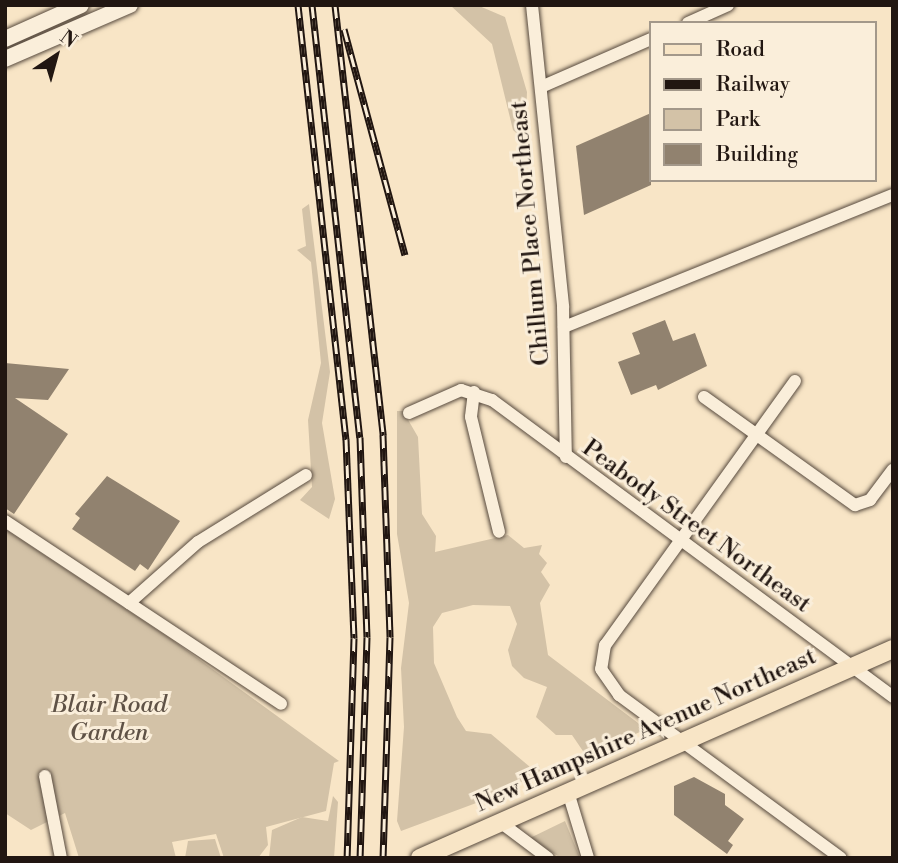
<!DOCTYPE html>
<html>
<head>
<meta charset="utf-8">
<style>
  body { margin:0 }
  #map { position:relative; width:898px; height:863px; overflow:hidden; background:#f8e5c6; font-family:"Libre Bodoni",serif }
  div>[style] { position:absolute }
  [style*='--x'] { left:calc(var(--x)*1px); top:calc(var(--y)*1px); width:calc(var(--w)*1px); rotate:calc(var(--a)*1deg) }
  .green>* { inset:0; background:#d3c2a7 }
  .building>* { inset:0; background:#91826f }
  .roads { filter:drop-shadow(0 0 2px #574a3e) drop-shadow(0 0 2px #574a3e) }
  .street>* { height:12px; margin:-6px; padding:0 6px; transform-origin:6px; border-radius:6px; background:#faeeda }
  .secondary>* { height:16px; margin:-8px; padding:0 8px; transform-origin:8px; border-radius:8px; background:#faeeda }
  .primary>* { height:18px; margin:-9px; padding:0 9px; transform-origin:9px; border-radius:9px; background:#f8e5c6 }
  .rail>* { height:7px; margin-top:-3.5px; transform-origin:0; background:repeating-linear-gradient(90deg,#faeeda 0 13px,#211611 0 26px); box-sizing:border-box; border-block:2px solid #211611 }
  span { translate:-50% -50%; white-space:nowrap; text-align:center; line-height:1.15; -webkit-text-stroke:6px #faeeda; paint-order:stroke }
  .street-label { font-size:24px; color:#211611 }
  .park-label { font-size:24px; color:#5f5246; font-style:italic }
  .frame { position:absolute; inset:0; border:7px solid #211611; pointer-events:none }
  .legend { position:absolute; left:649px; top:21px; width:228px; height:161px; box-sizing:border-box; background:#faeeda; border:2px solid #a3988a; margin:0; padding:9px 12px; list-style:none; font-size:21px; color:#211611 }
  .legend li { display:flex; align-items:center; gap:14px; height:35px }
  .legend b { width:35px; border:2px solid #a3988a }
  .north { position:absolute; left:21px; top:21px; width:70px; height:70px; -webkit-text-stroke:5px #faeeda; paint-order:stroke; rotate:36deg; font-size:19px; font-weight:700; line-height:28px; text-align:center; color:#211611 }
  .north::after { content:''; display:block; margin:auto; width:24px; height:32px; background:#211611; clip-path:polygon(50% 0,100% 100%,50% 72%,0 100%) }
</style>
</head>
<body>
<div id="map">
  <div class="green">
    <div style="clip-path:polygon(450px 5px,477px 5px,505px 17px,527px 92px,525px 141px,513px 130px,492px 44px)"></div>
    <div style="clip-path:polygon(309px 204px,330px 372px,322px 423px,335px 499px,329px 519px,300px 500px,312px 487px,308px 420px,321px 363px,311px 262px,297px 250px,306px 246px,302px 209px)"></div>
    <div style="clip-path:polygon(397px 411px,403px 411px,418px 437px,422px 514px,436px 536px,435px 552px,508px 535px,524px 548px,542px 545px,539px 554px,547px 563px,541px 572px,550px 585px,540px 603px,548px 655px,646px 729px,587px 757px,572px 735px,556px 735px,536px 717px,547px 687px,524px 678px,512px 666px,508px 650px,517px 624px,510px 606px,473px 605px,442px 613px,433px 627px,434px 663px,457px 717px,466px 731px,491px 734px,530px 767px,539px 765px,540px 772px,495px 796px,401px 831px,397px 821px,404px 727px,401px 668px,409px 603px,397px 534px)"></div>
    <div style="clip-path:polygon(5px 529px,171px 639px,339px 761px,334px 763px,326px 811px,266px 827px,268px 845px,258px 858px,224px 858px,216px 834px,172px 842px,176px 858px,79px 858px,65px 813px,31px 830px,5px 813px)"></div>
    <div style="clip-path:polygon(333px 796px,338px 802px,334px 858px,269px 858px,272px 830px,302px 817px,328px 821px)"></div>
    <div style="clip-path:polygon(565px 821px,580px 858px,561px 858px,530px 838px)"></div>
    <div style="clip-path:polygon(215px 839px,221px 858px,185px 858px,188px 841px)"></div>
  </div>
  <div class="building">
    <div style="clip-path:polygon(651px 113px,651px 185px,584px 215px,576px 146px)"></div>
    <div style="clip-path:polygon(665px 320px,673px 341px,695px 333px,707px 366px,658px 390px,656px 385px,631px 395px,618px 362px,640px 354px,632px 333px)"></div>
    <div style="clip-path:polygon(5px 363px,69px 369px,48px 400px,15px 398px,68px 434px,14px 514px,5px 508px)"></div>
    <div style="clip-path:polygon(107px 476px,180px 521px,148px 570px,140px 564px,135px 571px,72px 529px,80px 518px,75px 514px)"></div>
    <div style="clip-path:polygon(694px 777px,725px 794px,725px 805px,744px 819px,728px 841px,733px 845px,727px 854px,674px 815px,674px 786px)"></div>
  </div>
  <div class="roads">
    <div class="street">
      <div style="--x:532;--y:5;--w:304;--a:84.1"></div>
      <div style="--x:563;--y:307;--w:150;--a:88.9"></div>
      <div style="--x:688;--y:23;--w:44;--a:-24.2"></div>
      <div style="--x:541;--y:87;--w:120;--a:-23.6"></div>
      <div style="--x:564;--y:327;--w:354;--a:-21.9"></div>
      <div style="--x:795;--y:381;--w:325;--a:125.7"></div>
      <div style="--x:605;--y:645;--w:24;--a:99"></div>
      <div style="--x:601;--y:669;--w:32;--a:55"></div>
      <div style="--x:619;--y:695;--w:275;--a:36.3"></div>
      <div style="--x:474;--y:392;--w:25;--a:97"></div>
      <div style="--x:471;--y:417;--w:118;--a:76.3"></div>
      <div style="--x:704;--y:397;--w:186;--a:35.6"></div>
      <div style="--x:855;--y:505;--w:16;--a:-18"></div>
      <div style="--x:870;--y:500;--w:38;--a:-53"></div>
      <div style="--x:409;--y:413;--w:57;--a:-23.9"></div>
      <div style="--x:461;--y:390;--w:33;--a:18"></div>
      <div style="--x:492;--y:400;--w:499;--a:36.5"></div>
      <div style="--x:5;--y:521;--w:331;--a:33.5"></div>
      <div style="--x:129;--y:603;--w:92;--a:-41.5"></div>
      <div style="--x:198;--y:542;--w:127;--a:-31.8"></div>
      <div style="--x:45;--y:776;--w:84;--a:79"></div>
      <div style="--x:568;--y:792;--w:69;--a:73.1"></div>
      <div style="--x:500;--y:822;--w:60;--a:36.9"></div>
    </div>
    <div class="secondary">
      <div style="--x:5;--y:39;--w:83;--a:-24.1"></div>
      <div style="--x:5;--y:59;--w:136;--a:-23.4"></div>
    </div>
    <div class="primary">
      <div style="--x:420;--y:858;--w:517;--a:-23.84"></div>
    </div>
  </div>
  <div class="rail">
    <div style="--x:298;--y:5;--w:437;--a:83.7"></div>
    <div style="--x:346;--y:439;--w:199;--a:87.7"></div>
    <div style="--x:354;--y:638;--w:220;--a:91.8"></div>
    <div style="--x:312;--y:5;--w:435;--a:83.7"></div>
    <div style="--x:360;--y:437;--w:200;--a:88"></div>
    <div style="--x:367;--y:637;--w:221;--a:91.8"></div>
    <div style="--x:335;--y:5;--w:433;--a:83.6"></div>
    <div style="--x:383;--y:435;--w:202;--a:88"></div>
    <div style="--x:390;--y:637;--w:221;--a:91.8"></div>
    <div style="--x:344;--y:29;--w:234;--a:74.9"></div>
  </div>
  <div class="street-label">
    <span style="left:531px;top:233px;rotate:-95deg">Chillum Place Northeast</span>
    <span style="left:696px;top:527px;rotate:36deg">Peabody Street Northeast</span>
    <span style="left:646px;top:731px;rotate:-24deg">New Hampshire Avenue Northeast</span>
  </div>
  <div class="park-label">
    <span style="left:109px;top:720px">Blair Road<br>Garden</span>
  </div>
  <div class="frame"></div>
  <ul class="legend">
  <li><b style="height:9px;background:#f8e5c6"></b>Road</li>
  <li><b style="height:9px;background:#211611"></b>Railway</li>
  <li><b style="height:19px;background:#d3c2a7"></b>Park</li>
  <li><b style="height:19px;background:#91826f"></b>Building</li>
  </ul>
  <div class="north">N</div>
</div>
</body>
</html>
